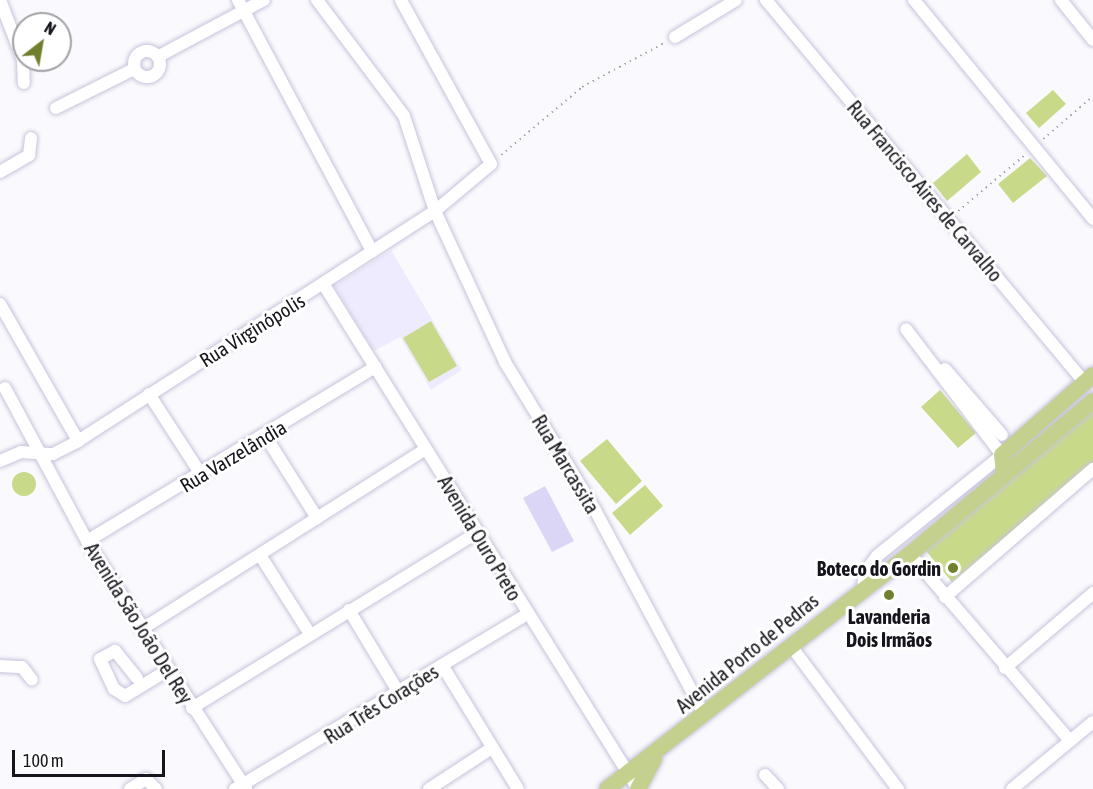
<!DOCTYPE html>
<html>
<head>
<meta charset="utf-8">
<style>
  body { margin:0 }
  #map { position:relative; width:1093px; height:789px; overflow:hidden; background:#fafafe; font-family:"Asap Condensed",sans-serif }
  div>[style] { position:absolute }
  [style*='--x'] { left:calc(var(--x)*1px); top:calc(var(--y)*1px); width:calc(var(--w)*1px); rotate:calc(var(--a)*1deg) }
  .built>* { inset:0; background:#eeebfe }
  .green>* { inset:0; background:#c8da8a }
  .round { border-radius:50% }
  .water>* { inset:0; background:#dbd5f6 }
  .path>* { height:1.5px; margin-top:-0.75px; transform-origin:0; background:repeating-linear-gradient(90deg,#a7a7ad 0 1.5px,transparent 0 6px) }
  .roads { filter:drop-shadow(0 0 2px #c7c3db) drop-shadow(0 0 2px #c7c3db) }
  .minor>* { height:12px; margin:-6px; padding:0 6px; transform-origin:6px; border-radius:6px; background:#fff }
  .minor>.ring { margin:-6px; padding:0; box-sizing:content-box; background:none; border:12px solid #fff; border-radius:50% }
  .major>* { height:16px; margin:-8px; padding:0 8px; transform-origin:8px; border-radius:8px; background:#c4d18e }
  .dots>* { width:16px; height:16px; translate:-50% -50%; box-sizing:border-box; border:3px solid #fff; border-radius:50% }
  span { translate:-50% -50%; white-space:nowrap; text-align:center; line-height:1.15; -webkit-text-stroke:6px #fff; paint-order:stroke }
  .street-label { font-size:20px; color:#16151d }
  .poi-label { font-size:20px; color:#16151d; font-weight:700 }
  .right { translate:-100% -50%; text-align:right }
  .north { position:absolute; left:12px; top:12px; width:60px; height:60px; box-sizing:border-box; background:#fff; border:2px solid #a2a1a5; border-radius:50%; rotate:31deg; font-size:16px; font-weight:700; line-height:24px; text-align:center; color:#16151d }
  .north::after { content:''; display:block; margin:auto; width:21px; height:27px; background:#70802e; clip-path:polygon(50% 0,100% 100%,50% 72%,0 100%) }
  .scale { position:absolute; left:12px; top:750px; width:153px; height:27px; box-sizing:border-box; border:3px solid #16151d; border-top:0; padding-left:8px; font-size:18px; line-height:21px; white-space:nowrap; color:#16151d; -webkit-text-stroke:4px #fff; paint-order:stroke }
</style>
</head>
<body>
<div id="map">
  <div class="built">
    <div style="clip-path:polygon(391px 250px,462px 370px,431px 390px,400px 337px,374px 351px,334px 286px)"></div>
  </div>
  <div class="green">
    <div style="clip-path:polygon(1053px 90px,1066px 104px,1039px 128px,1026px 113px)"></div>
    <div style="clip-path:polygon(967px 154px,981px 172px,947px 201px,933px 183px)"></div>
    <div style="clip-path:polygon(1030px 158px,1047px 176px,1013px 203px,998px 184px)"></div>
    <div style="clip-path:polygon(431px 321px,457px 366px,429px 382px,403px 338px)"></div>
    <div style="clip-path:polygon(940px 390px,976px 433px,958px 448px,921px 407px)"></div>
    <div style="clip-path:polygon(1093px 411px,1093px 464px,952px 582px,926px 551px)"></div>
    <div style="clip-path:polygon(607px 439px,642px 481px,616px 504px,580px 461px)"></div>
    <div class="round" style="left:12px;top:472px;width:24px;height:24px"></div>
    <div style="clip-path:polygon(645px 485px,663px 506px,630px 535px,612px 513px)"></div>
  </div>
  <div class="water">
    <div style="clip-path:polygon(545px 486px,574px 541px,552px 552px,523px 498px)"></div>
  </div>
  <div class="path">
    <div style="--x:1043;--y:139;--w:66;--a:-40.7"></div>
    <div style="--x:501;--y:155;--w:106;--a:-40"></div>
    <div style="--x:582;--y:87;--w:93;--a:-28.2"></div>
    <div style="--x:958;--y:211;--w:89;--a:-40"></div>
  </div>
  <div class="roads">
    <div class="minor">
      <div style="--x:0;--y:0;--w:64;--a:69"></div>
      <div style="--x:23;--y:60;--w:23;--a:88"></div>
      <div style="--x:238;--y:0;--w:285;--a:61.9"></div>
      <div style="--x:317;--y:0;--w:145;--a:53.1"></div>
      <div style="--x:404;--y:116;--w:100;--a:71.9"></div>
      <div style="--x:435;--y:211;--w:166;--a:65.1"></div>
      <div style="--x:505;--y:362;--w:173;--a:58.7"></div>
      <div style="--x:595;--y:510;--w:231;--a:61.9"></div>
      <div style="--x:766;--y:0;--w:497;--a:50.2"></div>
      <div style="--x:914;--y:0;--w:283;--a:50.7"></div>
      <div style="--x:1061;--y:0;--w:51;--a:51.3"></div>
      <div style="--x:675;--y:37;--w:71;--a:-31.2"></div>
      <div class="ring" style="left:134px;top:51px;width:14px;height:14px"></div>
      <div style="--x:159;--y:56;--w:119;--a:-28.1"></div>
      <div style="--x:56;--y:108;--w:87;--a:-26.6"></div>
      <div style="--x:0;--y:172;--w:34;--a:-30"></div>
      <div style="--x:29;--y:155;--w:17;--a:-83"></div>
      <div style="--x:324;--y:285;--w:594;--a:58.08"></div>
      <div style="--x:0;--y:304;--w:158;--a:60.3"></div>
      <div style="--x:945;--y:369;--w:87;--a:49.2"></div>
      <div style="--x:5;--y:388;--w:174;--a:61.8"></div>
      <div style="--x:87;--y:541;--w:295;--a:57.3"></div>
      <div style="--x:149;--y:394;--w:98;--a:57.1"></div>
      <div style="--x:266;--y:437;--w:96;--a:57.8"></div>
      <div style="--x:0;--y:461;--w:23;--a:-23"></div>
      <div style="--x:21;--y:452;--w:32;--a:4"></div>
      <div style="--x:53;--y:454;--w:28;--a:-27"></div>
      <div style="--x:78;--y:441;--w:425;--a:-32.8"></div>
      <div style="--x:435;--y:211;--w:73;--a:-40"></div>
      <div style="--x:491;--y:164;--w:187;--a:-118.8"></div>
      <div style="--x:87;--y:541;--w:337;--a:-31.1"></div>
      <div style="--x:910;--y:554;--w:246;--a:49.4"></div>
      <div style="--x:260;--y:555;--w:93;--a:57.7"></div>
      <div style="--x:863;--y:588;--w:16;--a:-83"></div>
      <div style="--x:865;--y:572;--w:20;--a:-53"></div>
      <div style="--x:877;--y:556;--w:161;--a:-38.9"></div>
      <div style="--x:1002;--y:455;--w:158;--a:-127.3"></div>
      <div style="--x:945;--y:597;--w:196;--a:-40.9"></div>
      <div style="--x:349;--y:610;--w:97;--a:58.9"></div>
      <div style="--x:142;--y:629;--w:336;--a:-32.4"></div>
      <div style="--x:791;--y:646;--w:179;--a:53.2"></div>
      <div style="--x:442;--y:665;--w:145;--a:58.5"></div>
      <div style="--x:0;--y:666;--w:22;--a:3"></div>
      <div style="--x:22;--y:667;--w:16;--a:52"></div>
      <div style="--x:1005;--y:668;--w:116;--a:-40.4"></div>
      <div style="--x:137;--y:678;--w:35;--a:-129"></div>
      <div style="--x:115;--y:651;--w:17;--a:152"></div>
      <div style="--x:100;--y:659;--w:33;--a:65"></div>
      <div style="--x:114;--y:689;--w:13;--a:32"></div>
      <div style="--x:125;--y:696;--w:50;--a:-31.2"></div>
      <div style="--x:192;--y:708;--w:334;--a:-31.6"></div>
      <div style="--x:765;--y:775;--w:19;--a:47"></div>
      <div style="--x:130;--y:789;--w:19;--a:-32"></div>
      <div style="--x:146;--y:779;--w:14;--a:45"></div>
      <div style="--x:235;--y:789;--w:339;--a:-30.9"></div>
      <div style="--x:429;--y:789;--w:75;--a:-33.1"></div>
      <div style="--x:1012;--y:789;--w:105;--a:-39.6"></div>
    </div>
    <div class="major">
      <div style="--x:1004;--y:476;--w:21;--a:-95"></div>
      <div style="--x:1002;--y:455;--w:121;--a:-41.3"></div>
      <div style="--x:607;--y:789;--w:383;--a:-37.8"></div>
      <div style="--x:910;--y:554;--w:239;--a:-39.9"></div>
      <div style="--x:638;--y:789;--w:34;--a:-62"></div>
    </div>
  </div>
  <div class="dots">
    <div style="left:953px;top:568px;background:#70802e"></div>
    <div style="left:889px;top:595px;background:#70802e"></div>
  </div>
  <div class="street-label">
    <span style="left:925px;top:191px;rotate:50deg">Rua Francisco Aires de Carvalho</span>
    <span style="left:252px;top:330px;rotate:-32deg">Rua Virginópolis</span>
    <span style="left:233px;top:456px;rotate:-31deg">Rua Varzelândia</span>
    <span style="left:566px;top:464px;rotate:59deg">Rua Marcassita</span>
    <span style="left:480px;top:538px;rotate:59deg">Avenida Ouro Preto</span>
    <span style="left:139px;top:623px;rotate:58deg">Avenida São João Del Rey</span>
    <span style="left:747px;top:653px;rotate:-39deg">Avenida Porto de Pedras</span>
    <span style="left:381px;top:704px;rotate:-32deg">Rua Três Corações</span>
  </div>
  <div class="poi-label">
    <span class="right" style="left:941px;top:568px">Boteco do Gordin</span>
    <span style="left:889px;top:628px">Lavanderia<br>Dois Irmãos</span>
  </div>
  <div class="north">N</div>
  <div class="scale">100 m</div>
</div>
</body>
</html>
